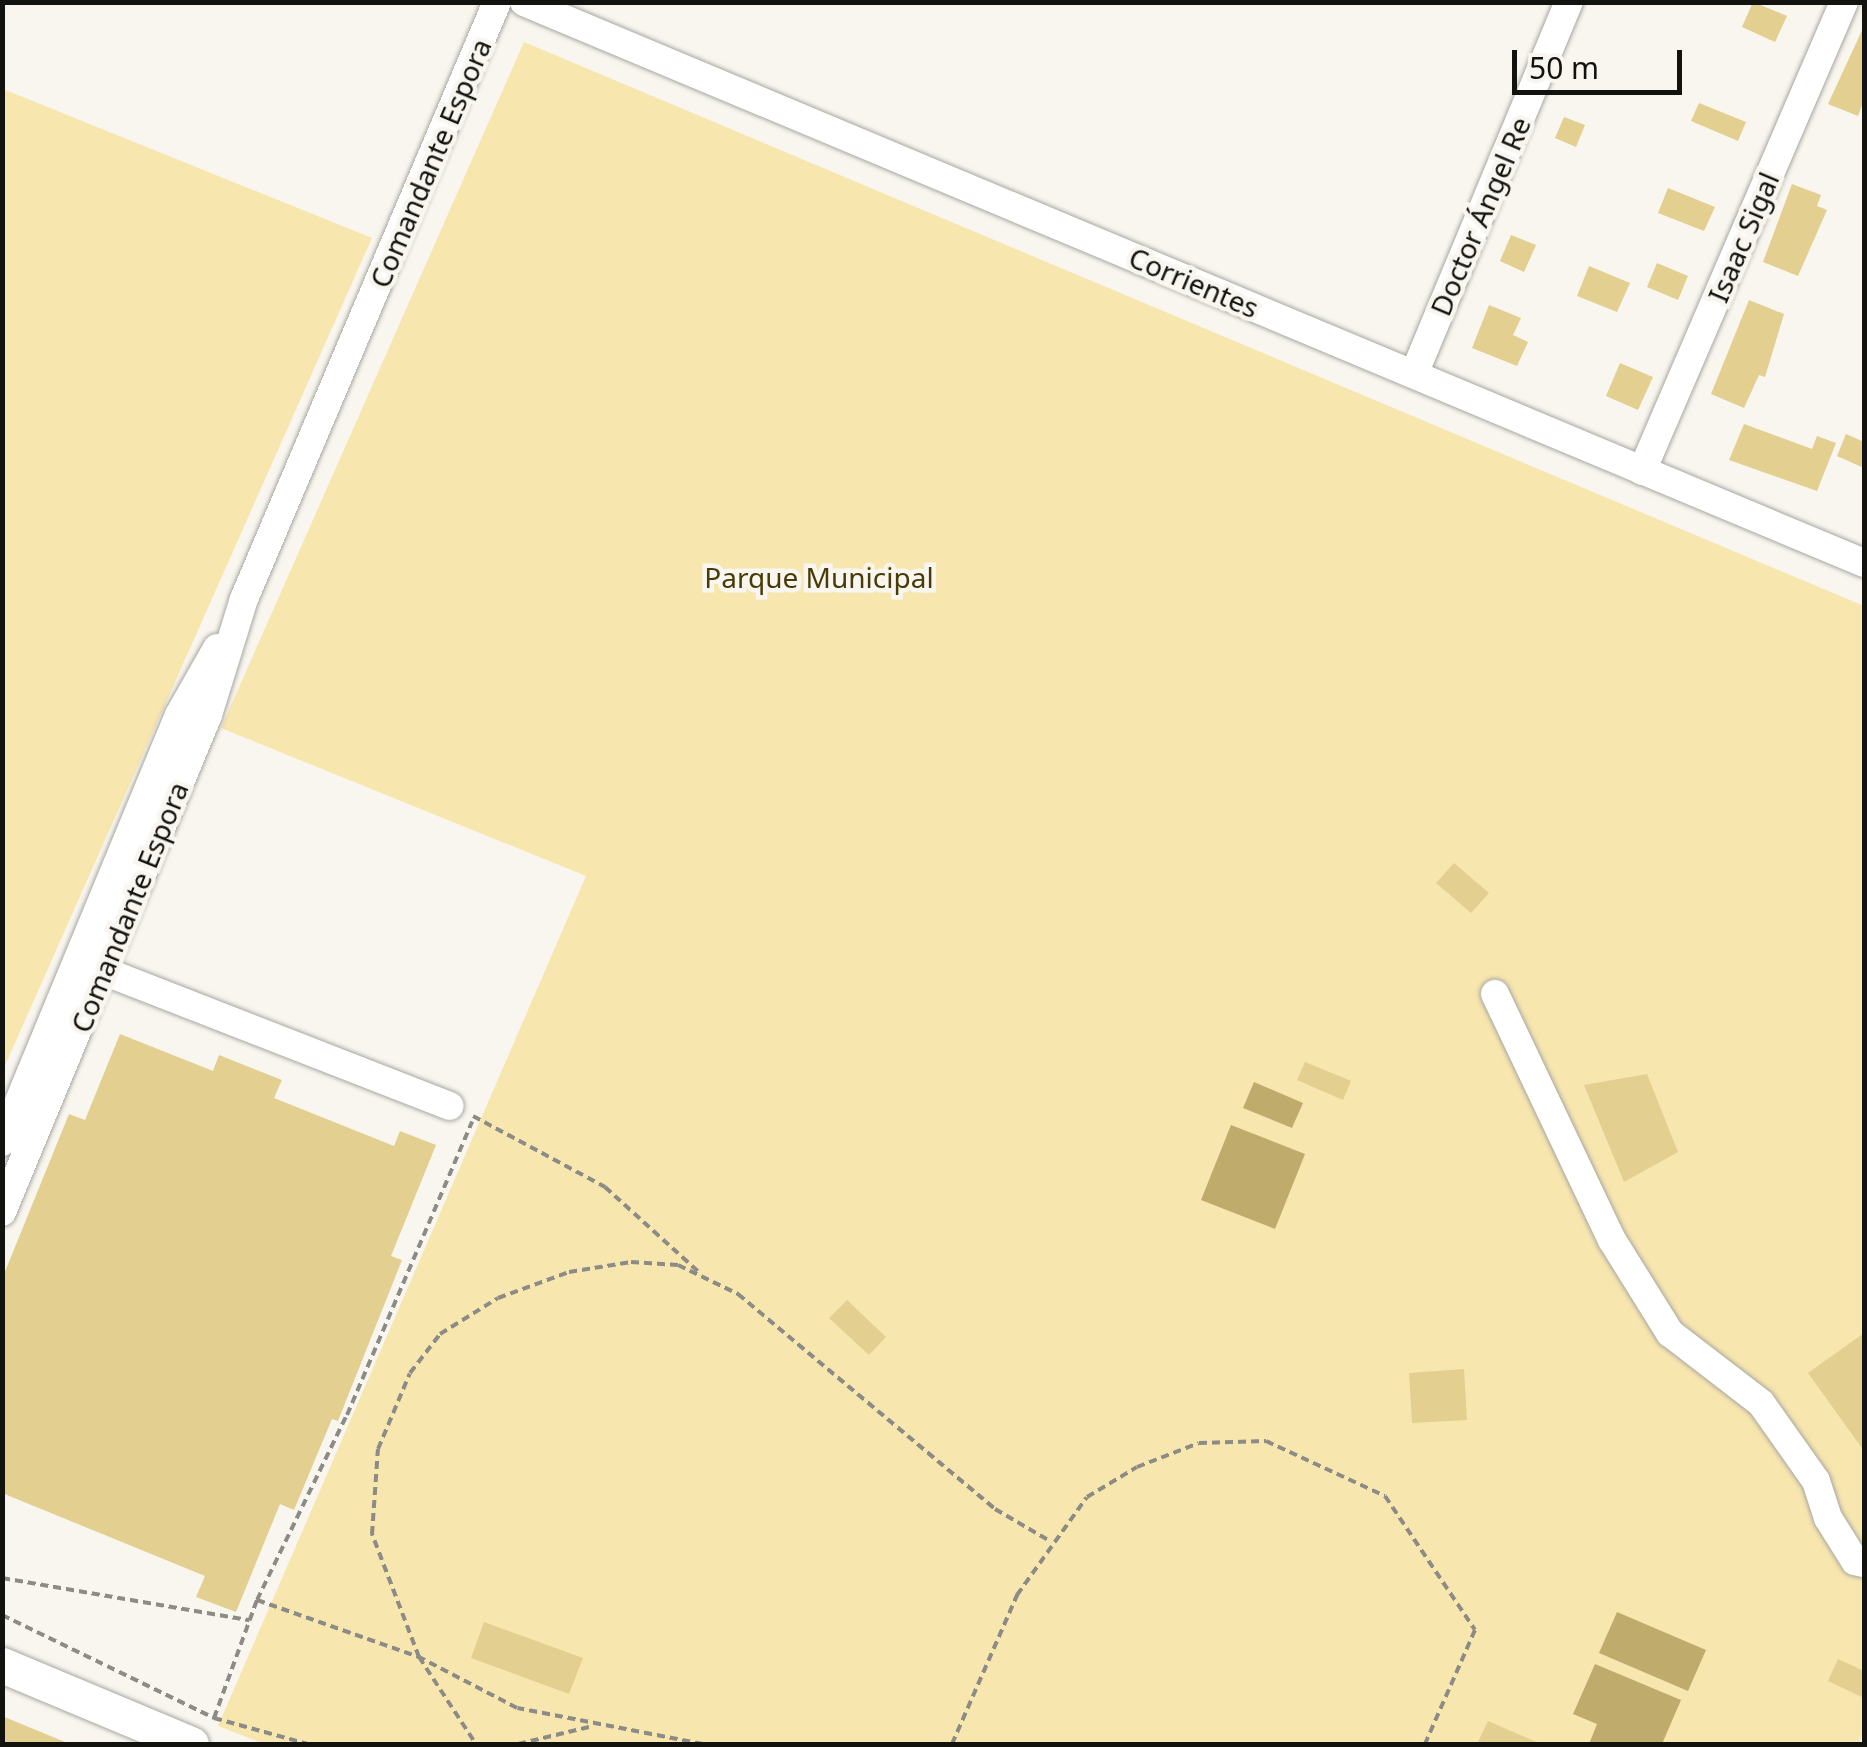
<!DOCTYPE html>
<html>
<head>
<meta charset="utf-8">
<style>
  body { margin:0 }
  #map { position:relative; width:1867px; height:1747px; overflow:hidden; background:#f8f6ef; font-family:"Noto Sans",sans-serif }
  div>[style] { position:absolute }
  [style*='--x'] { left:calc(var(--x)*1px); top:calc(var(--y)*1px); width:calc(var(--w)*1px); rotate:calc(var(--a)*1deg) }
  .green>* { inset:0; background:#f8e6af }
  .water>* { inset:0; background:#bfab6c }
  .building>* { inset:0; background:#e3cf8f }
  .path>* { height:4px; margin-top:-2px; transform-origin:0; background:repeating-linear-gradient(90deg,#8c8b85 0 8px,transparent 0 13px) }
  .roads { filter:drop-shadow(0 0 2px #a8a7a0) drop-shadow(0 0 2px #a8a7a0) }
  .minor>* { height:28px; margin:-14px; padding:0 14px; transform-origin:14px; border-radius:14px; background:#fff }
  .major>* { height:35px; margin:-17.5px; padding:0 17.5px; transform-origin:17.5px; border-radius:17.5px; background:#fff }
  span { translate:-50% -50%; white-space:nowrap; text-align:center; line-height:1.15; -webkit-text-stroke:9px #f8f6ef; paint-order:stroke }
  .street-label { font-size:28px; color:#12120f }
  .park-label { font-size:28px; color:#493b06 }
  .frame { position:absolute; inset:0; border:5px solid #12120f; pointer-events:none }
  .scale { position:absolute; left:1512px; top:50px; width:170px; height:45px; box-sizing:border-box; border:5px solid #12120f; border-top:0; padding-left:12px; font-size:30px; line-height:35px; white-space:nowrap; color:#12120f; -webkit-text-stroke:8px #f8f6ef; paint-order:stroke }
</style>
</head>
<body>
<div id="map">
  <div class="green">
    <div style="clip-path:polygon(524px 42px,1864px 606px,1864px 1730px,1859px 1744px,264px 1744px,218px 1726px,586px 876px,221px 728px)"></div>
    <div style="clip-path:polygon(3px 89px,372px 238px,3px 1070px)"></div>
  </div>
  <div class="water">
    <div style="clip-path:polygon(1254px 1082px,1303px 1103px,1292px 1128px,1243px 1108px)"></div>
    <div style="clip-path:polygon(1231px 1125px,1305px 1154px,1275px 1229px,1201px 1200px)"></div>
    <div style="clip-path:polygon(1617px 1612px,1706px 1650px,1688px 1691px,1599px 1653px)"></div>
    <div style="clip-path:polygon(1595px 1664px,1681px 1700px,1662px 1744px,1589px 1744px,1597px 1724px,1573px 1714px)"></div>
  </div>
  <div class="building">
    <div style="clip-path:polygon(1753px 2px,1787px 16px,1775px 42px,1742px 27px)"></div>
    <div style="clip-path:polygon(1864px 26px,1864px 100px,1858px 116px,1828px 104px)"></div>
    <div style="clip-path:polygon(1699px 103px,1746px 122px,1738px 141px,1691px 121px)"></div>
    <div style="clip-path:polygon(1564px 117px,1585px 125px,1576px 147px,1555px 138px)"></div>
    <div style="clip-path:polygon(1792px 184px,1821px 195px,1817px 206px,1827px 210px,1798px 276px,1763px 262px)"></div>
    <div style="clip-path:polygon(1668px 188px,1715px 207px,1704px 231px,1658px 213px)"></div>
    <div style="clip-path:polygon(1511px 235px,1536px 245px,1524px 272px,1500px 261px)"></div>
    <div style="clip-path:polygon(1657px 263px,1688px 276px,1678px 300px,1647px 287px)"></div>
    <div style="clip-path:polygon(1589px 266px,1630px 283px,1617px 312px,1577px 296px)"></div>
    <div style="clip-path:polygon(1749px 300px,1784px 314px,1765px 377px,1759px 375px,1744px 408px,1711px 394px)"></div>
    <div style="clip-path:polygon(1489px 305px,1521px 318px,1513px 335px,1528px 342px,1517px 366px,1472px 348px)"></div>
    <div style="clip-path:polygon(1620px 363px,1653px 377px,1638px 410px,1606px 396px)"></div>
    <div style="clip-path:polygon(1744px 424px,1812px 449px,1817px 436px,1836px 443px,1817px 491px,1729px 460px)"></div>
    <div style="clip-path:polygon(1846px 434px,1864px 442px,1864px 468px,1837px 456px)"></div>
    <div style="clip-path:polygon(1454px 863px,1489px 893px,1471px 913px,1436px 883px)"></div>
    <div style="clip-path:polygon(120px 1034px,213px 1071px,219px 1055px,282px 1080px,274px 1098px,394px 1146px,400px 1131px,436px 1145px,391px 1256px,402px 1260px,338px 1421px,332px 1419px,294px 1510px,280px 1504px,236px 1612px,196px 1597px,205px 1576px,2px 1493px,2px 1279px,69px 1114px,85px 1120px)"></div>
    <div style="clip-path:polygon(1305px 1062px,1351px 1081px,1343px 1100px,1297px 1080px)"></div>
    <div style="clip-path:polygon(1647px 1074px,1678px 1152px,1624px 1182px,1584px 1085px)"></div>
    <div style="clip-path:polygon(847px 1300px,886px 1337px,869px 1355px,829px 1318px)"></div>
    <div style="clip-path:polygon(1864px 1333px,1864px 1451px,1808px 1373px)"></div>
    <div style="clip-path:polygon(1464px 1369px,1467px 1420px,1412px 1423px,1409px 1373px)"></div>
    <div style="clip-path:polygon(484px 1622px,583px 1658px,569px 1694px,471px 1658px)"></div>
    <div style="clip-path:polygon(1838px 1659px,1864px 1671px,1864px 1698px,1828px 1681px)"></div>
    <div style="clip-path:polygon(2px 1716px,70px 1744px,2px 1744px)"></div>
    <div style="clip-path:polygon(1488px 1721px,1541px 1744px,1477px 1744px)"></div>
  </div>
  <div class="path">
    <div style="--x:473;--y:1116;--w:150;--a:28.3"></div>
    <div style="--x:605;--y:1187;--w:130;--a:42.2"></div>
    <div style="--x:2;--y:1578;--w:251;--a:9.7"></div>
    <div style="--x:257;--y:1600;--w:172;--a:19.4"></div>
    <div style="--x:419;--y:1657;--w:104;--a:56.8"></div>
    <div style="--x:2;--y:1615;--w:236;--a:25.9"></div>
    <div style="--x:214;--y:1718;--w:98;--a:15.5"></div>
    <div style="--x:214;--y:1718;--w:126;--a:-70"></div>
    <div style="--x:257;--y:1600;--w:206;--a:-64.1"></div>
    <div style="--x:347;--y:1415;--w:319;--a:-66.9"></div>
    <div style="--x:518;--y:1744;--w:73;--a:-13.5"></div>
    <div style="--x:703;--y:1744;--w:189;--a:-169"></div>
    <div style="--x:517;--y:1708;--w:110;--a:-152.5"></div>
    <div style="--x:419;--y:1657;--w:132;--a:-110.9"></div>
    <div style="--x:372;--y:1534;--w:85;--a:-86"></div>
    <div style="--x:378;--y:1449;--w:82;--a:-67.2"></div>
    <div style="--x:410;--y:1373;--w:49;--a:-52.4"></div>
    <div style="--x:440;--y:1334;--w:68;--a:-31.8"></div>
    <div style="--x:498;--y:1298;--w:76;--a:-20.1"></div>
    <div style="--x:569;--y:1272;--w:63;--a:-9.2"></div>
    <div style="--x:631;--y:1262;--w:47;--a:3.7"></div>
    <div style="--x:678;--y:1265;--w:67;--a:25.8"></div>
    <div style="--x:738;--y:1294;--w:335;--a:39.9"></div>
    <div style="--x:995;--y:1509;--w:64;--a:30.2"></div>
    <div style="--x:744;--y:1744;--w:52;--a:0"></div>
    <div style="--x:952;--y:1744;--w:163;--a:-66.4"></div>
    <div style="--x:1017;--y:1595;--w:120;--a:-54.5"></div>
    <div style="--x:1087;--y:1497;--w:58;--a:-31"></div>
    <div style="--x:1137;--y:1467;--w:66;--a:-21.2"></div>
    <div style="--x:1199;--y:1443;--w:67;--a:-1.7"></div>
    <div style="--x:1266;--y:1441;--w:131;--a:24.8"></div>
    <div style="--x:1385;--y:1496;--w:161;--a:56.1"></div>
    <div style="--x:1475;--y:1630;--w:124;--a:113.7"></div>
  </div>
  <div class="roads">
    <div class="minor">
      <div style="--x:524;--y:2;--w:1453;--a:22.72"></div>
      <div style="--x:1414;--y:374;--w:403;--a:-67.4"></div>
      <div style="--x:1642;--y:471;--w:511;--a:-66.7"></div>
      <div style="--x:88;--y:965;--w:388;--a:21.3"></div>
      <div style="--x:1495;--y:994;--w:272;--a:64.6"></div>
      <div style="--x:1612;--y:1240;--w:110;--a:58.1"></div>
      <div style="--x:1670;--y:1333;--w:115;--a:37.6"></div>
      <div style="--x:1761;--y:1403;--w:95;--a:54.8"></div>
      <div style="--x:1816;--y:1481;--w:39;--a:72"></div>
      <div style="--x:1828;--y:1518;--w:51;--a:57.9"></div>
      <div style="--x:1855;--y:1561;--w:9;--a:13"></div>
      <div style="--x:2;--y:1142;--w:462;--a:-67.5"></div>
      <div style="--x:179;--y:715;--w:77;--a:-60.4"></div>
      <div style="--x:2;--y:1212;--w:538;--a:-67.49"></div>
      <div style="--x:208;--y:715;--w:121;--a:-72.8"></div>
      <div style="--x:244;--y:599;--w:648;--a:-67.03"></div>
    </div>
    <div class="major">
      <div style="--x:2;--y:1665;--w:205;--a:22.7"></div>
    </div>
  </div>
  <div class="street-label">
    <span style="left:430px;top:163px;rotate:-67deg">Comandante Espora</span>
    <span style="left:1480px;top:216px;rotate:-67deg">Doctor Ángel Re</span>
    <span style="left:1743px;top:237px;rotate:-67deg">Isaac Sigal</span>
    <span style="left:1194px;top:282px;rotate:23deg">Corrientes</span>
    <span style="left:129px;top:907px;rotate:-68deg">Comandante Espora</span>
  </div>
  <div class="park-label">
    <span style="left:819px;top:577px">Parque Municipal</span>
  </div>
  <div class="frame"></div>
  <div class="scale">50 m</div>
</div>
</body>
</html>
